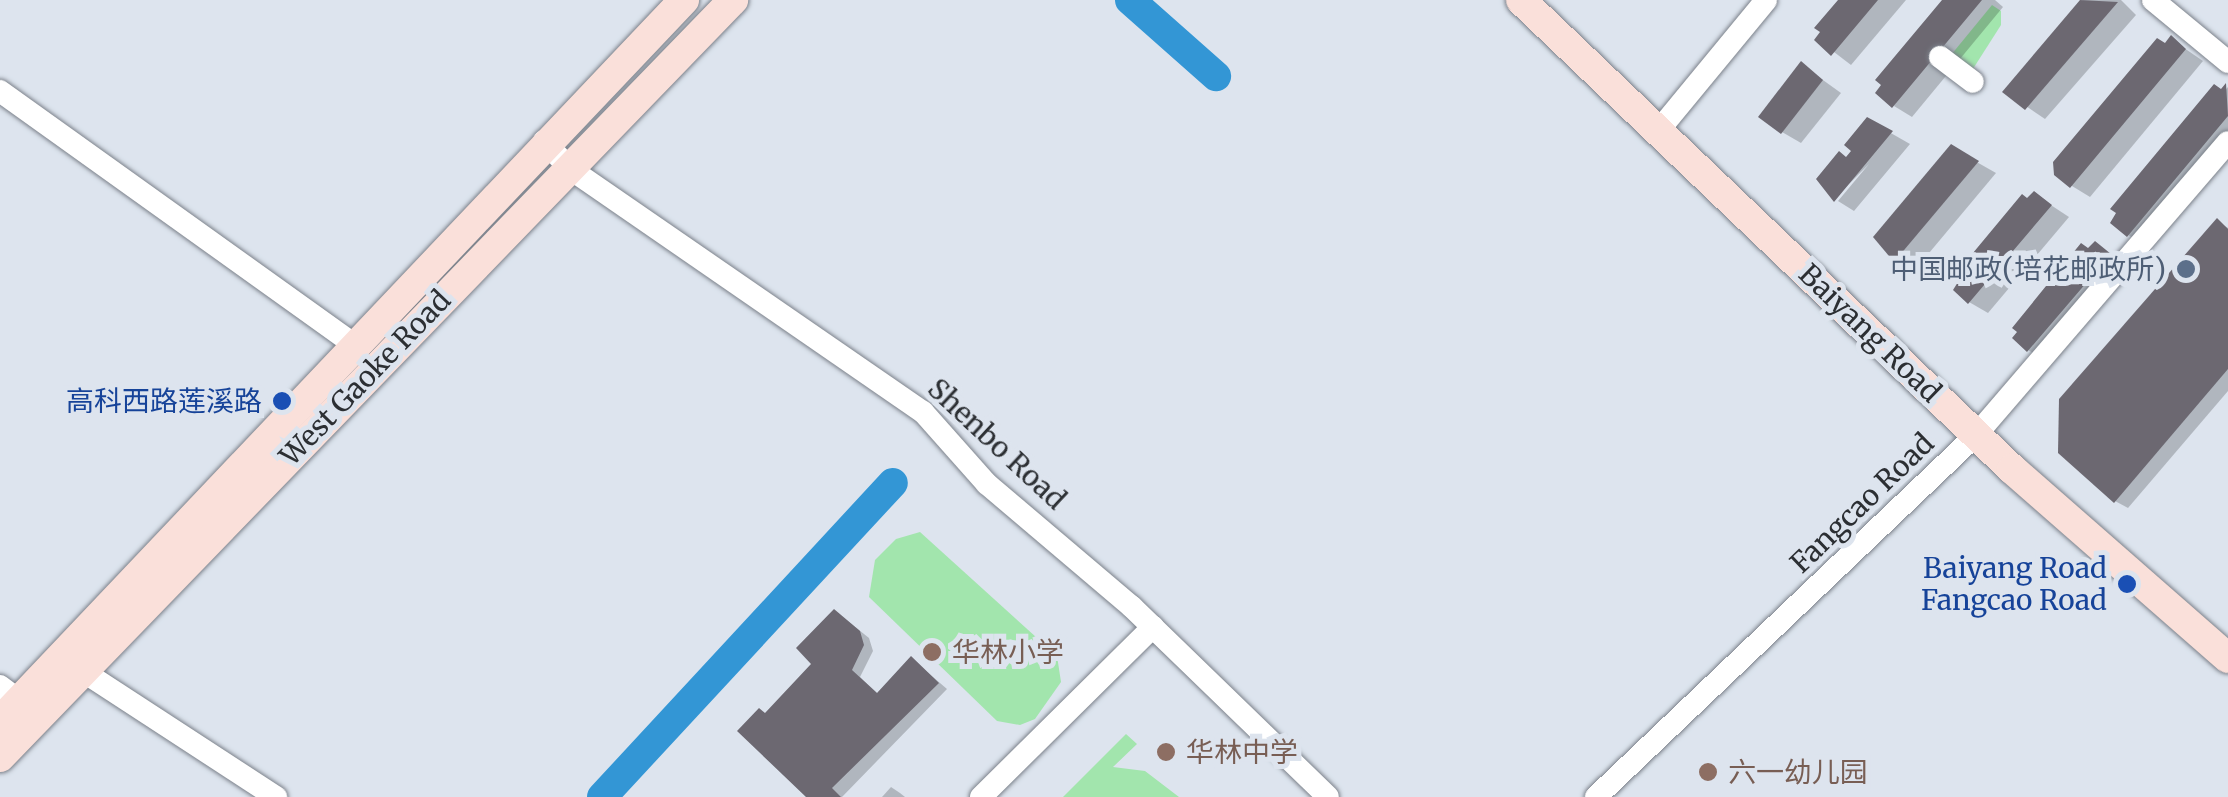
<!DOCTYPE html>
<html>
<head>
<meta charset="utf-8">
<style>
  body { margin:0 }
  #map { position:relative; width:2228px; height:797px; overflow:hidden; background:#dde4ee; font-family:Merriweather,"Noto Sans SC",serif }
  div>[style] { position:absolute }
  [style*='--x'] { left:calc(var(--x)*1px); top:calc(var(--y)*1px); width:calc(var(--w)*1px); rotate:calc(var(--a)*1deg) }
  .green>* { inset:0; background:#a2e5ad }
  .shadow>* { inset:0; background:#0003 }
  .river>* { height:30px; margin:-15px; padding:0 15px; transform-origin:15px; border-radius:15px; background:#3396d5 }
  .building>* { inset:0; background:#6c6871 }
  .roads { filter:drop-shadow(0 0 2px #7b818a) drop-shadow(0 0 2px #7b818a) }
  .minor>* { height:22px; margin:-11px; padding:0 11px; transform-origin:11px; border-radius:11px; background:#fff }
  .major>* { height:30px; margin:-15px; padding:0 15px; transform-origin:15px; border-radius:15px; background:#fae0da }
  .dots>* { width:28px; height:28px; translate:-50% -50%; box-sizing:border-box; border:5px solid #dde4ee; border-radius:50% }
  span { translate:-50% -50%; white-space:nowrap; text-align:center; line-height:1.15; -webkit-text-stroke:10px #dde4ee; paint-order:stroke }
  .service-label { font-size:28px; color:#4e5e75 }
  .right { translate:-100% -50%; text-align:right }
  .street-label { font-size:28px; color:#2c2f33 }
  .transit-label { font-size:28px; color:#164399 }
  .education-label { font-size:28px; color:#785e54 }
  .left { translate:0 -50%; text-align:left }
</style>
</head>
<body>
<div id="map">
  <div class="green">
    <div style="clip-path:polygon(1992px 5px,2001px 11px,2001px 25px,1971px 72px,1951px 55px)"></div>
    <div style="clip-path:polygon(920px 532px,1057px 656px,1061px 682px,1035px 719px,1020px 725px,997px 721px,869px 597px,875px 560px,896px 539px)"></div>
    <div style="clip-path:polygon(1126px 734px,1137px 744px,1113px 767px,1145px 771px,1179px 797px,1063px 797px)"></div>
  </div>
  <div class="shadow">
    <div style="clip-path:polygon(1842px 0,1906px 0,1851px 65px,1817px 39px)"></div>
    <div style="clip-path:polygon(1946px 0,1995px 0,2003px 7px,1912px 117px,1894px 106px)"></div>
    <div style="clip-path:polygon(2083px 0,2121px 0,2136px 15px,2045px 119px,2005px 92px)"></div>
    <div style="clip-path:polygon(2171px 39px,2203px 61px,2090px 197px,2072px 186px,2057px 174px)"></div>
    <div style="clip-path:polygon(1802px 65px,1841px 93px,1801px 143px,1782px 132px)"></div>
    <div style="clip-path:polygon(2228px 87px,2228px 148px,2147px 246px,2128px 235px,2119px 212px)"></div>
    <div style="clip-path:polygon(1868px 120px,1910px 144px,1854px 211px,1838px 201px,1869px 164px,1834px 199px,1819px 180px,1855px 151px)"></div>
    <div style="clip-path:polygon(1952px 148px,1996px 173px,1914px 271px,1876px 237px)"></div>
    <div style="clip-path:polygon(2034px 194px,2069px 217px,1988px 313px,1969px 302px)"></div>
    <div style="clip-path:polygon(2218px 222px,2228px 228px,2228px 391px,2128px 508px,2115px 501px)"></div>
    <div style="clip-path:polygon(2095px 244px,2128px 266px,2047px 361px,2028px 350px)"></div>
    <div style="clip-path:polygon(844px 618px,869px 638px,873px 651px,860px 677px,879px 695px,912px 659px,947px 689px,842px 797px,809px 797px,766px 715px,815px 663px)"></div>
    <div style="clip-path:polygon(891px 787px,900px 793px,905px 797px,882px 797px)"></div>
  </div>
  <div class="river">
    <div style="--x:1130;--y:0;--w:115;--a:41.5"></div>
    <div style="--x:602;--y:797;--w:428;--a:-47.2"></div>
  </div>
  <div class="building">
    <div style="clip-path:polygon(1838px 0,1878px 0,1831px 56px,1814px 40px,1820px 32px,1814px 28px)"></div>
    <div style="clip-path:polygon(1942px 0,1982px 0,1892px 108px,1875px 93px,1881px 85px,1875px 80px)"></div>
    <div style="clip-path:polygon(2080px 0,2118px 2px,2025px 110px,2002px 92px)"></div>
    <div style="clip-path:polygon(2171px 35px,2186px 49px,2070px 188px,2054px 175px,2053px 162px,2157px 38px,2165px 43px)"></div>
    <div style="clip-path:polygon(1801px 61px,1823px 80px,1781px 134px,1758px 117px)"></div>
    <div style="clip-path:polygon(2226px 83px,2228px 116px,2127px 237px,2110px 223px,2116px 213px,2110px 209px,2214px 84px,2221px 89px)"></div>
    <div style="clip-path:polygon(1867px 117px,1893px 131px,1834px 202px,1816px 179px,1839px 151px,1846px 157px,1851px 151px,1844px 145px)"></div>
    <div style="clip-path:polygon(1951px 144px,1979px 161px,1894px 262px,1873px 237px)"></div>
    <div style="clip-path:polygon(2034px 191px,2052px 205px,1968px 304px,1953px 290px,1958px 282px,1953px 277px,2022px 194px,2027px 198px)"></div>
    <div style="clip-path:polygon(2217px 218px,2228px 229px,2228px 369px,2114px 503px,2058px 453px,2059px 399px)"></div>
    <div style="clip-path:polygon(2095px 241px,2111px 254px,2027px 352px,2012px 338px,2017px 332px,2012px 328px,2081px 243px,2088px 248px)"></div>
    <div style="clip-path:polygon(834px 609px,860px 631px,864px 645px,852px 670px,877px 693px,911px 656px,939px 683px,832px 788px,841px 797px,806px 797px,737px 731px,759px 708px,765px 713px,811px 664px,796px 648px)"></div>
  </div>
  <div class="roads">
    <div class="minor">
      <div style="--x:2153;--y:0;--w:97;--a:39.6"></div>
      <div style="--x:1940;--y:57;--w:41;--a:37.1"></div>
      <div style="--x:0;--y:91;--w:439;--a:35.6"></div>
      <div style="--x:1659;--y:130;--w:168;--a:-50.5"></div>
      <div style="--x:544;--y:141;--w:37;--a:47"></div>
      <div style="--x:569;--y:168;--w:430;--a:34.6"></div>
      <div style="--x:923;--y:412;--w:96;--a:48.4"></div>
      <div style="--x:987;--y:484;--w:189;--a:40.3"></div>
      <div style="--x:1131;--y:606;--w:274;--a:44.1"></div>
      <div style="--x:81;--y:670;--w:233;--a:33.1"></div>
      <div style="--x:0;--y:686;--w:25;--a:37"></div>
      <div style="--x:981;--y:797;--w:242;--a:-44.7"></div>
      <div style="--x:1596;--y:797;--w:525;--a:-43.61"></div>
      <div style="--x:1976;--y:435;--w:386;--a:-49.3"></div>
    </div>
    <div class="major">
      <div style="--x:1521;--y:0;--w:679;--a:43.69"></div>
      <div style="--x:2012;--y:469;--w:287;--a:41.2"></div>
      <div style="--x:0;--y:721;--w:994;--a:-46.51"></div>
      <div style="--x:0;--y:757;--w:1054;--a:-45.92"></div>
    </div>
  </div>
  <div class="dots">
    <div style="left:2186px;top:269px;background:#5c6f8a"></div>
    <div style="left:282px;top:401px;background:#1a4fb4"></div>
    <div style="left:2127px;top:584px;background:#1a4fb4"></div>
    <div style="left:932px;top:652px;background:#8d6e63"></div>
    <div style="left:1166px;top:752px;background:#8d6e63"></div>
    <div style="left:1708px;top:772px;background:#8d6e63"></div>
  </div>
  <div class="service-label">
    <span class="right" style="left:2166px;top:269px">中国邮政(培花邮政所)</span>
  </div>
  <div class="street-label">
    <span style="left:1870px;top:333px;rotate:44deg">Baiyang Road</span>
    <span style="left:365px;top:378px;rotate:-46deg">West Gaoke Road</span>
    <span style="left:997px;top:444px;rotate:43deg">Shenbo Road</span>
    <span style="left:1862px;top:503px;rotate:-44deg">Fangcao Road</span>
  </div>
  <div class="transit-label">
    <span class="right" style="left:262px;top:401px">高科西路莲溪路</span>
    <span class="right" style="left:2107px;top:584px">Baiyang Road<br>Fangcao Road</span>
  </div>
  <div class="education-label">
    <span class="left" style="left:952px;top:652px">华林小学</span>
    <span class="left" style="left:1186px;top:752px">华林中学</span>
    <span class="left" style="left:1728px;top:772px">六一幼儿园</span>
  </div>
</div>
</body>
</html>
